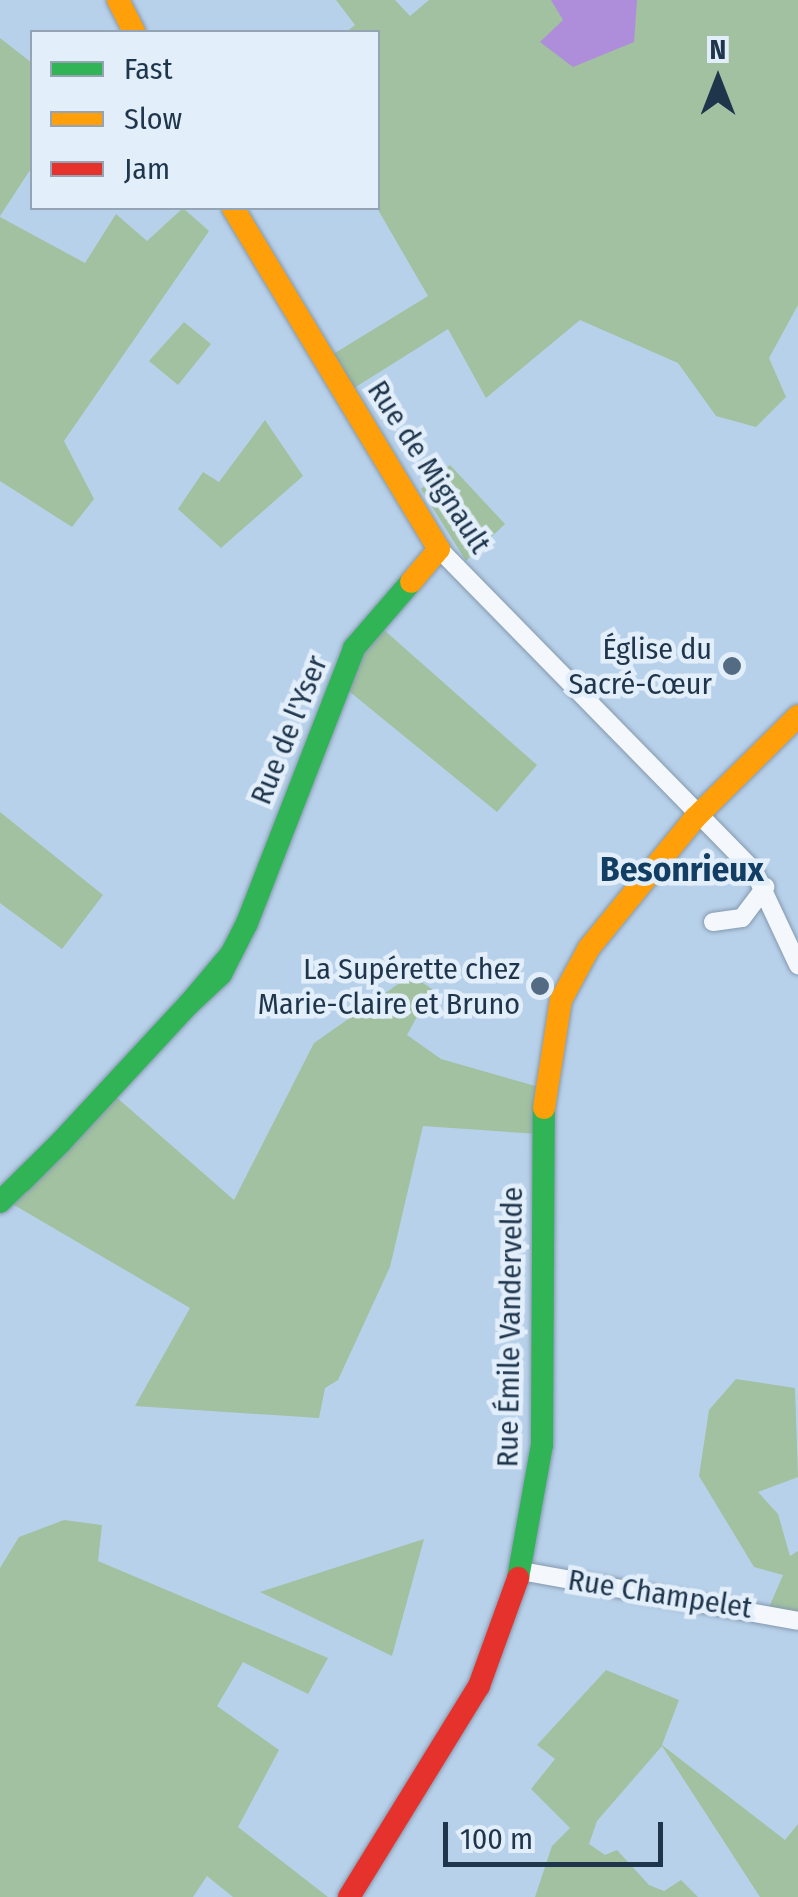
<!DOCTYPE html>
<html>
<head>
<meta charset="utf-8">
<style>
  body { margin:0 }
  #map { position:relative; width:798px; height:1897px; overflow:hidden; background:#b8d1ea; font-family:"Fira Sans Condensed",sans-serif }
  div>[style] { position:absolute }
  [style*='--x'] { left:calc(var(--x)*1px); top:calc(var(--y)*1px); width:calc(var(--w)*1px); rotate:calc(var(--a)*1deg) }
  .green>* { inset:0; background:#a1c1a0 }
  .water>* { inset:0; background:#ae8ddb }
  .roads { filter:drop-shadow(0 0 2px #8399ae) drop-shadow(0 0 2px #8399ae) }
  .street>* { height:18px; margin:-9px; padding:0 9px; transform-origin:9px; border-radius:9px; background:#f4f8fc }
  .fast>* { height:22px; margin:-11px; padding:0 11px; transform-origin:11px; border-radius:11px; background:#30b455 }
  .slow>* { height:22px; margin:-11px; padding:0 11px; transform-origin:11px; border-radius:11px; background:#ff9f0a }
  .jam>* { height:22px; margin:-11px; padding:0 11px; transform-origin:11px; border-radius:11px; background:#e5322d }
  .dots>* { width:28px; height:28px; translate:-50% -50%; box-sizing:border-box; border:5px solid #e2eefa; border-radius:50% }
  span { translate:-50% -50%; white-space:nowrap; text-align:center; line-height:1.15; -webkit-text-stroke:9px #e2eefa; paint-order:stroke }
  .street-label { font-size:30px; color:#1e354c }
  .poi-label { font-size:30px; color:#1e354c }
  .right { translate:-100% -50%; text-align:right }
  .quarter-label { font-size:35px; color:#133e64; font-weight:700 }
  .legend { position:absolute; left:30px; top:30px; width:350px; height:180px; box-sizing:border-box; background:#e2eefa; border:2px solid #94a4b4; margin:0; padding:12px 18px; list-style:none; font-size:30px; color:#1e354c }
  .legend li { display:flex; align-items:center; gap:20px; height:50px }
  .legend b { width:50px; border:2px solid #94a4b4 }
  .north { position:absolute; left:668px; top:30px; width:100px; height:100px; -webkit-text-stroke:8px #e2eefa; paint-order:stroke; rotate:0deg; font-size:28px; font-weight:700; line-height:40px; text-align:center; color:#1e354c }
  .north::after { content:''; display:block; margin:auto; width:35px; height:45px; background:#1e354c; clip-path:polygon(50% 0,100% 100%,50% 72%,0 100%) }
  .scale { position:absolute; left:443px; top:1822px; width:220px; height:45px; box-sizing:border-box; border:5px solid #1e354c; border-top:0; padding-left:12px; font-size:30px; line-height:35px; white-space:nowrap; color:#1e354c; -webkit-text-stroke:8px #e2eefa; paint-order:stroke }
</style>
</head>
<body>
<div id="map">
  <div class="green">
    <div style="clip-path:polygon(336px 0,395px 0,410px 16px,429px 0,798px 0,798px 305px,769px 358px,786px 397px,756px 427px,716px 416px,678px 363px,580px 320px,486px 398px,448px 329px,351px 390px,330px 356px,428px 296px,377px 208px,378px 32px,346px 32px,355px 25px)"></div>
    <div style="clip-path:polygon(0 38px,32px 63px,32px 167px,0 216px)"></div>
    <div style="clip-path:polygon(183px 208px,209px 231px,64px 441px,94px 499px,72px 527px,0 481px,0 217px,85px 263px,116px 214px,147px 241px)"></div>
    <div style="clip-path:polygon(184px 322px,211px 344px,178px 385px,149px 361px)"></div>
    <div style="clip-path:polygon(265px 420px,303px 476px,221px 548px,178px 509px,203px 472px,219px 482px)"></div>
    <div style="clip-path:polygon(450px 465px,505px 524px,466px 561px,421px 489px)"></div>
    <div style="clip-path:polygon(375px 622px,537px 765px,497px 812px,339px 683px)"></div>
    <div style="clip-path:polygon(0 812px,103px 895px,62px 949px,0 903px)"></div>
    <div style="clip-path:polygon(411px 975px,432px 989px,407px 1035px,441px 1059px,539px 1087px,537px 1134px,423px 1126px,390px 1267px,338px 1380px,325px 1388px,319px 1418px,135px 1406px,190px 1308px,9px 1202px,115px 1096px,234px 1200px,314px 1043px)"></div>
    <div style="clip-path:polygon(736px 1379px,795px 1388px,798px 1477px,758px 1492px,778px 1514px,790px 1556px,798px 1551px,798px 1622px,767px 1612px,783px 1575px,754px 1567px,699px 1476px,709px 1410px)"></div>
    <div style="clip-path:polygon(64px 1520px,102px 1525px,98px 1561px,328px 1658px,308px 1694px,243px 1662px,217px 1706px,279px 1750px,238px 1827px,328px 1897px,233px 1897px,207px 1876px,193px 1897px,0 1897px,0 1568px,19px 1537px)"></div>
    <div style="clip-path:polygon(424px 1539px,392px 1656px,260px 1592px)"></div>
    <div style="clip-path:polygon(606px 1670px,679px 1700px,662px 1745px,785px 1840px,798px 1824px,798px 1897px,760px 1897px,662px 1746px,597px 1821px,589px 1844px,605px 1855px,617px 1850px,649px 1885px,664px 1891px,681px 1880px,698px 1897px,535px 1897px,552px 1846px,570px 1828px,531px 1789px,555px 1759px,537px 1745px)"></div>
  </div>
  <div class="water">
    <div style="clip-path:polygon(551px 0,637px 0,634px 42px,573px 67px,540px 42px,563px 20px)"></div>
  </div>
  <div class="roads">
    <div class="street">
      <div style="--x:439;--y:549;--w:450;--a:45.6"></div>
      <div style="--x:754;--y:871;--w:104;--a:64.9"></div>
      <div style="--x:713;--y:922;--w:29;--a:-8"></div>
      <div style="--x:742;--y:918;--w:39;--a:-53"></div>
      <div style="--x:521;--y:1571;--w:281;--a:10.2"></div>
    </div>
    <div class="fast">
      <div style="--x:231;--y:954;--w:65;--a:130"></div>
      <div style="--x:189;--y:1004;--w:44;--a:-43.2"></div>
      <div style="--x:221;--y:974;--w:57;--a:-63"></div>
      <div style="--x:247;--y:923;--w:295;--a:-68.7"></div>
      <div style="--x:354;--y:648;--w:87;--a:-49.2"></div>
      <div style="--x:61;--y:1142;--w:188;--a:-47.2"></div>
      <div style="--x:0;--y:1202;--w:86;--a:-44.5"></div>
      <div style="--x:61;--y:1142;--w:55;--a:135"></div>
      <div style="--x:518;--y:1578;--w:135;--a:-79.8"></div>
      <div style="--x:542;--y:1445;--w:337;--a:-89.7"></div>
    </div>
    <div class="slow">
      <div style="--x:118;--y:0;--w:36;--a:63"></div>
      <div style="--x:233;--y:208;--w:398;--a:58.9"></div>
      <div style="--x:439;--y:549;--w:43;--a:130.3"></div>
      <div style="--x:544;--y:1108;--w:109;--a:-81.1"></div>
      <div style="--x:561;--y:1000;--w:59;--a:-61.7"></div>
      <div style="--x:589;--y:948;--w:168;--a:-50.8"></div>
      <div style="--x:695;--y:818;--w:145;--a:-44.7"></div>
    </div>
    <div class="jam">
      <div style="--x:349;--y:1897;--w:248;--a:-58.4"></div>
      <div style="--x:479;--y:1686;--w:115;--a:-70.1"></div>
    </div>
  </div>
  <div class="dots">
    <div style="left:732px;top:666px;background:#546c83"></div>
    <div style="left:540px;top:986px;background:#546c83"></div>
  </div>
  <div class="street-label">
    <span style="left:429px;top:467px;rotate:57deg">Rue de Mignault</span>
    <span style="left:289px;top:730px;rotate:-68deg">Rue de l'Yser</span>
    <span style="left:510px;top:1327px;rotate:-89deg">Rue Émile Vandervelde</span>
    <span style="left:660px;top:1594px;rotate:9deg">Rue Champelet</span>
  </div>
  <div class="poi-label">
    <span class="right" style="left:712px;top:666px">Église du<br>Sacré-Cœur</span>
    <span class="right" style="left:520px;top:986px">La Supérette chez<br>Marie-Claire et Bruno</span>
  </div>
  <div class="quarter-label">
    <span style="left:682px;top:869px">Besonrieux</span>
  </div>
  <ul class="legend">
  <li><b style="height:12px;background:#30b455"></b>Fast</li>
  <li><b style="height:12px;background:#ff9f0a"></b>Slow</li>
  <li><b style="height:12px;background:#e5322d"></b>Jam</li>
  </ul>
  <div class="north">N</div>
  <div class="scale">100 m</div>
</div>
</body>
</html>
